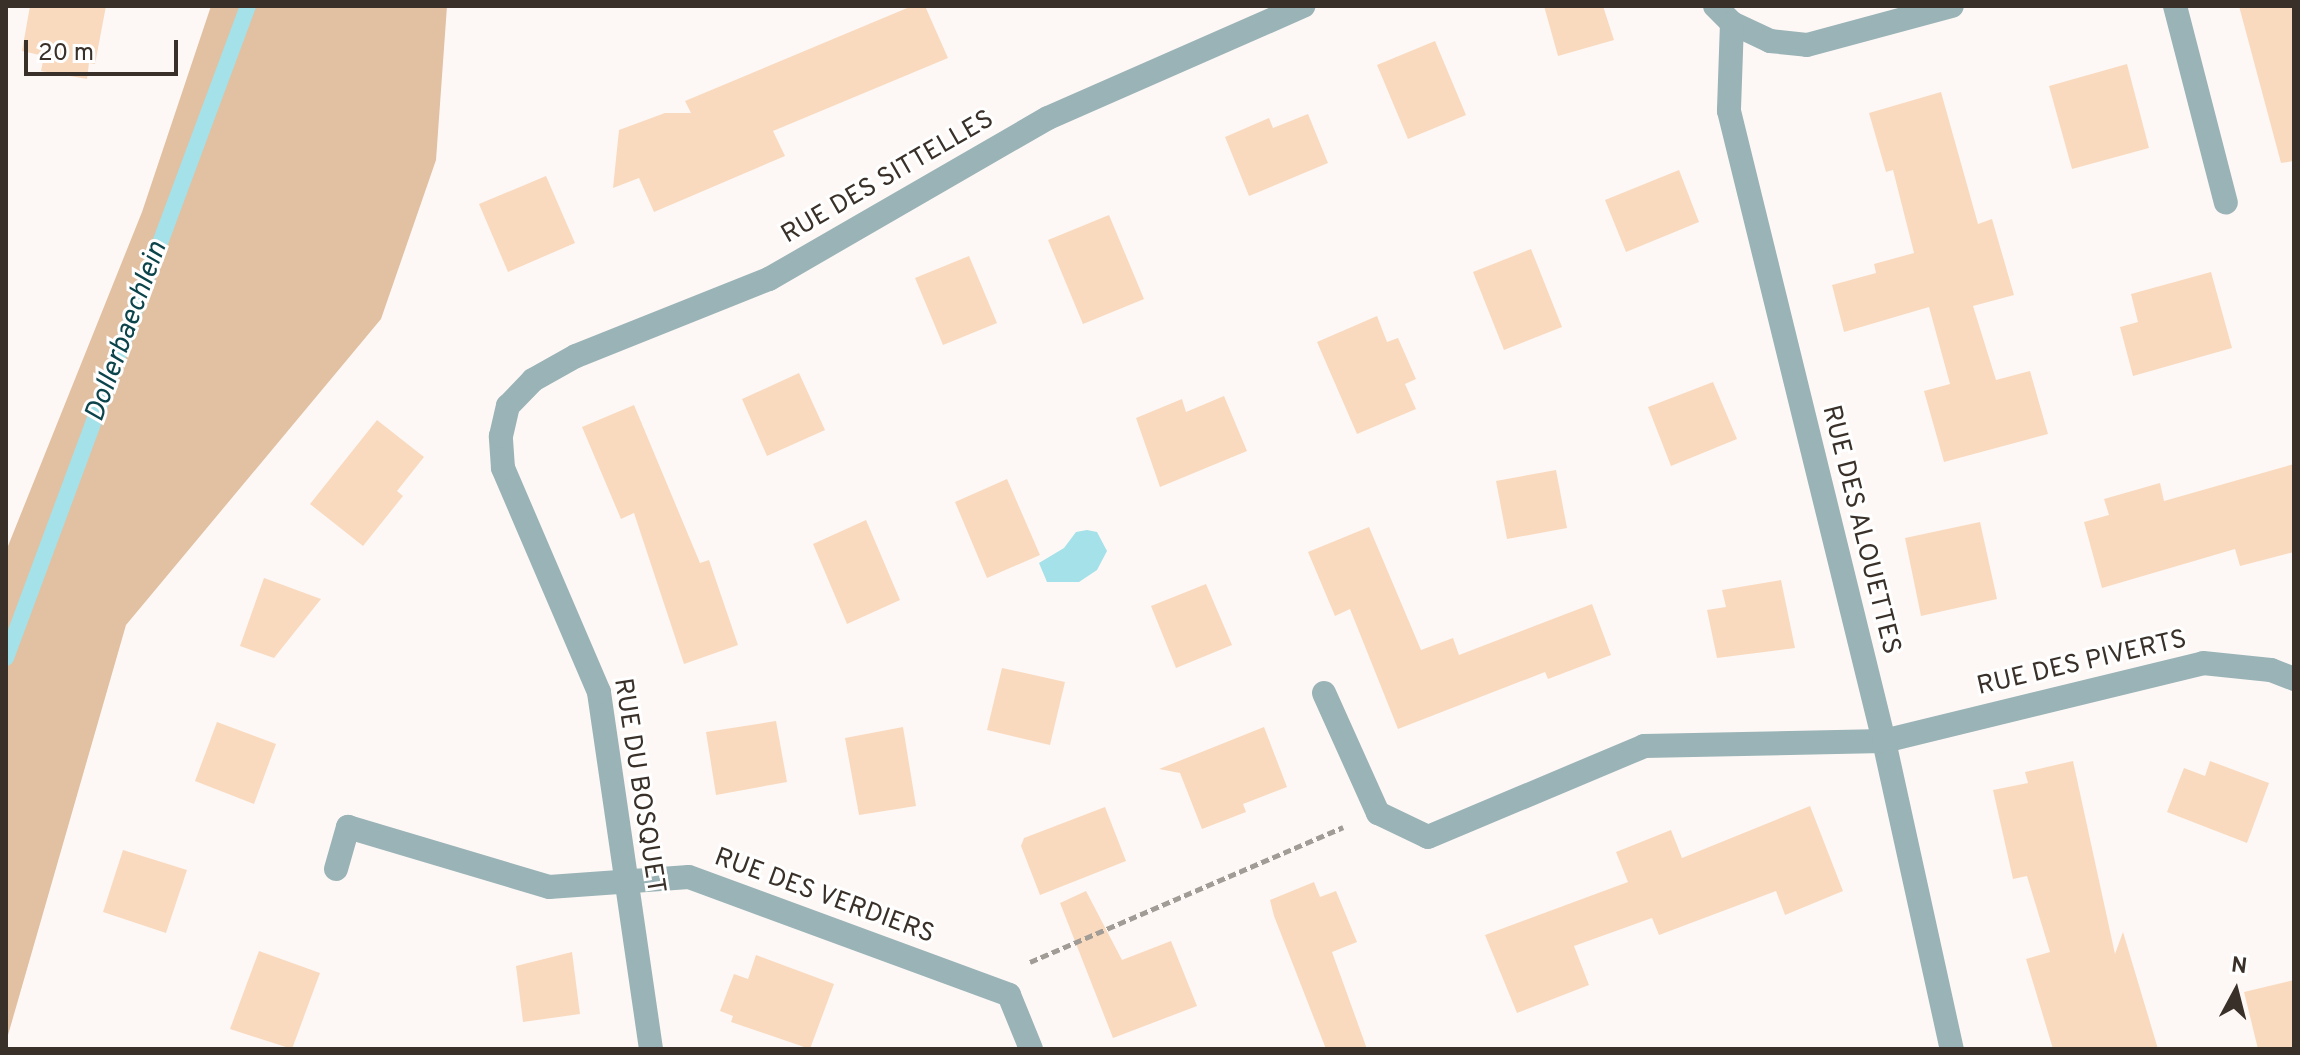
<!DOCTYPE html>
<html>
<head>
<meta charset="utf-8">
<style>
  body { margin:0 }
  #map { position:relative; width:2300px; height:1055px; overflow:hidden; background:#fdf8f5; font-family:Overpass,sans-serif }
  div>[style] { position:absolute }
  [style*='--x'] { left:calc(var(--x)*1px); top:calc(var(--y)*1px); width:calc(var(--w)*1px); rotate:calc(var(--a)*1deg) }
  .green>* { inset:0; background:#e2c0a2 }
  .water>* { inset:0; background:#a4e1e9 }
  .stream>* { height:16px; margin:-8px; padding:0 8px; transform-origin:8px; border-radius:8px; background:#a4e1e9 }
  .building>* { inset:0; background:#f9dabf }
  .path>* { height:5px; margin-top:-2.5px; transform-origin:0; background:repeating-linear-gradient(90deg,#a29c96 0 8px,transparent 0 12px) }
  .minor>* { height:24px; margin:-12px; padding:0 12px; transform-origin:12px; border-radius:12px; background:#9ab3b6 }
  span { translate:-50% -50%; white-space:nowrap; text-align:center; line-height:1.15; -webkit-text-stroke:6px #fff; paint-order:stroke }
  .street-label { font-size:26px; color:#393129 }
  .water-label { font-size:28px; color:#0c444b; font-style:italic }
  .frame { position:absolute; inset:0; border:8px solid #393129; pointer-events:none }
  .north { position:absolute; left:2196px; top:951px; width:80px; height:80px; -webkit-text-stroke:6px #fff; paint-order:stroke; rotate:7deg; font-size:22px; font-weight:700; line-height:32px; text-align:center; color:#393129 }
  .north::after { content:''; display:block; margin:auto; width:28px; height:36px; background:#393129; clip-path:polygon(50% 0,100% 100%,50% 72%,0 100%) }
  .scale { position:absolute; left:24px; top:40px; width:154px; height:36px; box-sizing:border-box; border:4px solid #393129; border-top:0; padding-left:10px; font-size:24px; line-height:28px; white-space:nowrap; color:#393129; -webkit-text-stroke:6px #fff; paint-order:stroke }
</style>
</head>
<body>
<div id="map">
  <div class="green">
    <div style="clip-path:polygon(211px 6px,447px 6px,436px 160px,381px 319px,126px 625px,6px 1042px,6px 551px,142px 212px)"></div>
  </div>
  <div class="water">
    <div style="clip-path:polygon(1087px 530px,1097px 532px,1107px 551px,1097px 570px,1079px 582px,1047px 582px,1039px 563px,1064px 548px,1076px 532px)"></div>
  </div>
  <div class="stream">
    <div style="--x:6;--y:658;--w:695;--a:-69.64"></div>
  </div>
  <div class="building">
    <div style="clip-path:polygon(30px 6px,106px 6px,95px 64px,89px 63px,87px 79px,41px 71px,44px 56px,22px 51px)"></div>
    <div style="clip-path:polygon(912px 6px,925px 6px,948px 58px,773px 131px,785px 156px,654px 212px,639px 178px,613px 188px,619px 130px,665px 113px,691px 113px,685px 101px)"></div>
    <div style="clip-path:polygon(1544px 6px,1603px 6px,1614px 40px,1558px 56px)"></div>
    <div style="clip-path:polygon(2239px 6px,2294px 6px,2294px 161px,2281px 163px)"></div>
    <div style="clip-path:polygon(1435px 41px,1466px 115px,1408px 139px,1377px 65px)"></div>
    <div style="clip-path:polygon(2127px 64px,2149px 148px,2072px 169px,2049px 86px)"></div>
    <div style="clip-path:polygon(1941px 92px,1978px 224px,1992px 219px,2014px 295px,1973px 306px,1996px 380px,2030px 371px,2048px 434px,1944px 462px,1924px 391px,1950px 384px,1929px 307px,1844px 332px,1832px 285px,1876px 273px,1874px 264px,1914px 253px,1893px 170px,1886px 172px,1869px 113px)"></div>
    <div style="clip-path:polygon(1308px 114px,1328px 163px,1249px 196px,1225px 137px,1269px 118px,1273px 128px)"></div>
    <div style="clip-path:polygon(1679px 170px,1699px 222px,1626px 252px,1605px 200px)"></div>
    <div style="clip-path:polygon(546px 176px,575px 243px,508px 272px,479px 204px)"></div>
    <div style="clip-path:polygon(1109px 215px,1144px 299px,1083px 324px,1048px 240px)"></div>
    <div style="clip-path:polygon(1531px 249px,1562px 327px,1504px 350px,1473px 272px)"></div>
    <div style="clip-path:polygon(969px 256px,997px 323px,943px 345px,915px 278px)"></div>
    <div style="clip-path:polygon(2211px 272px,2232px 348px,2133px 376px,2120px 327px,2138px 322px,2131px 294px)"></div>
    <div style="clip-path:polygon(1377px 316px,1387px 342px,1398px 338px,1416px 379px,1405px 384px,1416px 409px,1357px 434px,1317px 342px)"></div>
    <div style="clip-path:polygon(799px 373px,825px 430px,767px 456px,742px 399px)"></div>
    <div style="clip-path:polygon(1713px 382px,1737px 439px,1671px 466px,1648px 407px)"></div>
    <div style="clip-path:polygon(1224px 396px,1247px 451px,1160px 487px,1136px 418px,1182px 399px,1186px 412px)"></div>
    <div style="clip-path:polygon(634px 405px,700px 563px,709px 560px,738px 645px,684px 664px,634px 513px,621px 519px,582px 427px)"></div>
    <div style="clip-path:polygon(377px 420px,424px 457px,397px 491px,403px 496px,363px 546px,310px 504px)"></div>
    <div style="clip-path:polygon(2294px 464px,2294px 552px,2240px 566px,2235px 549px,2102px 588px,2084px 522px,2109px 515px,2104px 499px,2160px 483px,2164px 501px)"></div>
    <div style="clip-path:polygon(1556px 470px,1567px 528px,1507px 539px,1496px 481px)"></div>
    <div style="clip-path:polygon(1007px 479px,1040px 555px,987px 578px,955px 502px)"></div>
    <div style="clip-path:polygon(866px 520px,900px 600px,847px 624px,813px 544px)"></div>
    <div style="clip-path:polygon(1980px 522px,1997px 599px,1921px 616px,1905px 538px)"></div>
    <div style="clip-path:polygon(1369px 527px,1421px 650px,1453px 638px,1459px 655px,1592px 604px,1611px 655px,1548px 679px,1545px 672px,1398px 729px,1350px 609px,1335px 616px,1308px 552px)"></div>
    <div style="clip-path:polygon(264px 578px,321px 599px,274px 658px,240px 646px)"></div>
    <div style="clip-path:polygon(1781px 580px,1795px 648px,1717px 658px,1707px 610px,1726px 607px,1722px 590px)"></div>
    <div style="clip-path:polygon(1206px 584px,1232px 645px,1176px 668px,1151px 606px)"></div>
    <div style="clip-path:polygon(1002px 668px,1065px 682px,1050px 745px,987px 730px)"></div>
    <div style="clip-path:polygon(776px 721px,787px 782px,716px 795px,706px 732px)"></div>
    <div style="clip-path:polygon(217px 722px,276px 744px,254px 804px,195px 781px)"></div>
    <div style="clip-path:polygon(903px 727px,916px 806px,859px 815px,845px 738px)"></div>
    <div style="clip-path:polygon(1264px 727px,1287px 787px,1243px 804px,1246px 812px,1202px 829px,1180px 773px,1159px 769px)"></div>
    <div style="clip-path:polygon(2073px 761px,2115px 954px,2123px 932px,2158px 1049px,2053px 1049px,2026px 959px,2050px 952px,2027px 876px,2013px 879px,1993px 790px,2028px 783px,2025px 772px)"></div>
    <div style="clip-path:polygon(2210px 761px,2269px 783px,2247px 843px,2167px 812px,2184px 768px,2205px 776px)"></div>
    <div style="clip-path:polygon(1810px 806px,1843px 891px,1785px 915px,1776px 891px,1659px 935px,1652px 918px,1574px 946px,1589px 985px,1517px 1013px,1485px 935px,1628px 882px,1616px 852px,1671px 830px,1682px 858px)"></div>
    <div style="clip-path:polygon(1105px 807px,1126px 861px,1040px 895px,1021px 846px,1024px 838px)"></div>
    <div style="clip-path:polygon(123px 850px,187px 870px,166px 933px,103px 912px)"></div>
    <div style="clip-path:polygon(1314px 882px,1320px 897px,1336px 891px,1357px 942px,1332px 952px,1367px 1049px,1326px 1049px,1274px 916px,1270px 900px)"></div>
    <div style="clip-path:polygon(1086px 891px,1122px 960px,1171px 941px,1197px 1006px,1113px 1038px,1060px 903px)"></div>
    <div style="clip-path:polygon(259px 951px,320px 973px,292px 1049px,230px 1029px)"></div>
    <div style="clip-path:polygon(572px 952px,580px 1014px,523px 1022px,516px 966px)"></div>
    <div style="clip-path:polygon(756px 955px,834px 984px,810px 1049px,731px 1022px,733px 1016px,720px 1011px,734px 974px,748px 979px)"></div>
    <div style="clip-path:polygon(2294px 980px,2294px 1049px,2258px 1049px,2244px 992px)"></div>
  </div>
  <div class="path">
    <div style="--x:1030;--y:962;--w:341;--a:-23.3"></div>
  </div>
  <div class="minor">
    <div style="--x:1715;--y:6;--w:24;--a:45"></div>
    <div style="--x:1732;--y:23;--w:42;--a:25.3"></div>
    <div style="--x:1770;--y:41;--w:37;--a:6"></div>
    <div style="--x:1807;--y:45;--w:150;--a:-15.1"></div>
    <div style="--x:2175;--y:6;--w:203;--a:75.5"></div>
    <div style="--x:1732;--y:23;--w:88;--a:92"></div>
    <div style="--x:1729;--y:111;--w:649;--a:76.18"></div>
    <div style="--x:1884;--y:741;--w:315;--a:77.6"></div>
    <div style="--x:1324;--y:693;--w:132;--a:65.8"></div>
    <div style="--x:1378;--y:813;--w:55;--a:25.6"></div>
    <div style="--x:1428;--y:837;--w:234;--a:-22.8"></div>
    <div style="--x:1644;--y:746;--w:240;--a:-1.2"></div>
    <div style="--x:1884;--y:741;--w:328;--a:-13.7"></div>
    <div style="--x:2203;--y:663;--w:68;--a:5.9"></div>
    <div style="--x:2271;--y:670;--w:25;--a:21"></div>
    <div style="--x:336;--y:869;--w:44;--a:-74.1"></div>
    <div style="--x:348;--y:827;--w:210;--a:16.6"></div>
    <div style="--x:549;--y:887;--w:140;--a:-4.1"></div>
    <div style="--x:689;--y:877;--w:341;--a:20.2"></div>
    <div style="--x:1009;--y:995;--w:58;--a:67.8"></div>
    <div style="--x:651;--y:1049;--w:361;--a:-98.3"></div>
    <div style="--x:599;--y:692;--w:244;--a:-113.2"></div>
    <div style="--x:503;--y:468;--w:32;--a:-94"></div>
    <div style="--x:501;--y:436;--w:31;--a:-77"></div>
    <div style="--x:508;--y:406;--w:36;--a:-46"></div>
    <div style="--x:533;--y:380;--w:49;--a:-29.2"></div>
    <div style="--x:576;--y:356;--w:208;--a:-21.8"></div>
    <div style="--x:769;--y:279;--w:322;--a:-30"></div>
    <div style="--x:1048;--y:118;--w:279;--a:-23.7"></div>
  </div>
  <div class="street-label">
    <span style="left:888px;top:178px;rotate:-30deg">RUE DES SITTELLES</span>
    <span style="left:1860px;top:530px;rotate:76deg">RUE DES ALOUETTES</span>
    <span style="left:2082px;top:664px;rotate:-13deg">RUE DES PIVERTS</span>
    <span style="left:638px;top:786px;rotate:81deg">RUE DU BOSQUET</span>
    <span style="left:824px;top:897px;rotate:20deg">RUE DES VERDIERS</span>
  </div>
  <div class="water-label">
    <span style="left:127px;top:332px;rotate:-70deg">Dollerbaechlein</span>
  </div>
  <div class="frame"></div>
  <div class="north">N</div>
  <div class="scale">20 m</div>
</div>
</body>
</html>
